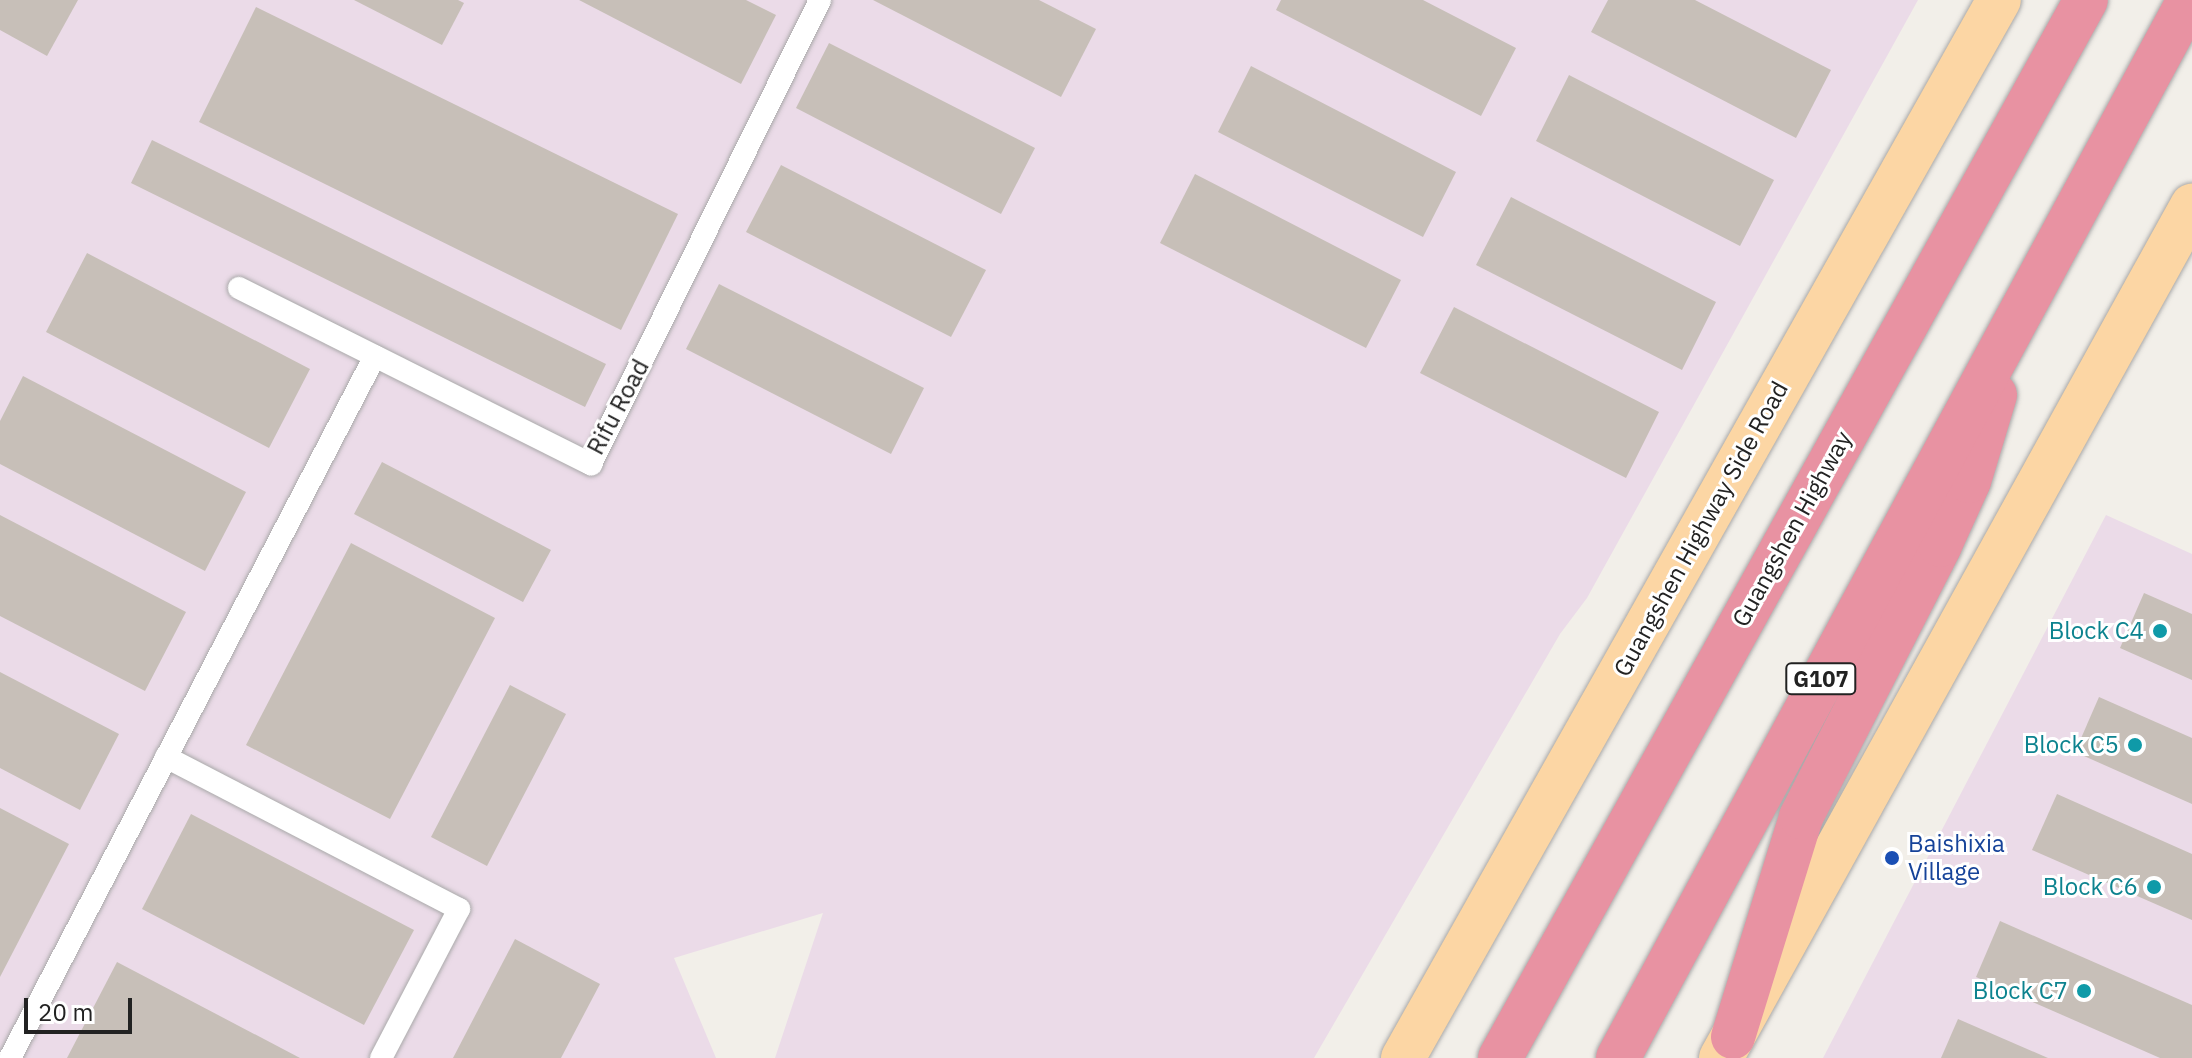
<!DOCTYPE html>
<html>
<head>
<meta charset="utf-8">
<style>
  body { margin:0 }
  #map { position:relative; width:2192px; height:1058px; overflow:hidden; background:#f2efe9; font-family:"IBM Plex Sans",sans-serif }
  div>[style] { position:absolute }
  [style*='--x'] { left:calc(var(--x)*1px); top:calc(var(--y)*1px); width:calc(var(--w)*1px); rotate:calc(var(--a)*1deg) }
  .industrial>* { inset:0; background:#ebdbe8 }
  .building>* { inset:0; background:#c7bfb8 }
  .roads { filter:drop-shadow(0 0 2px #a9a9a9) drop-shadow(0 0 2px #a9a9a9) }
  .lane>* { height:22px; margin:-11px; padding:0 11px; transform-origin:11px; border-radius:11px; background:#fff }
  .primary>* { height:44px; margin:-22px; padding:0 22px; transform-origin:22px; border-radius:22px; background:#fcd6a4 }
  .highway>* { height:44px; margin:-22px; padding:0 22px; transform-origin:22px; border-radius:22px; background:#e892a2 }
  .dots>* { width:22px; height:22px; translate:-50% -50%; box-sizing:border-box; border:4px solid #fff; border-radius:50% }
  span { translate:-50% -50%; white-space:nowrap; text-align:center; line-height:1.15; -webkit-text-stroke:6px #fff; paint-order:stroke }
  .shield-label span { padding:2px 6px; background:#fff; border:2px solid; border-radius:6px; -webkit-text-stroke-width:0 }
  .shield-label { font-size:22px; color:#222; font-weight:700 }
  .street-label { font-size:24px; color:#222 }
  .culture-label { font-size:24px; color:#0d838f }
  .right { translate:-100% -50%; text-align:right }
  .transit-label { font-size:24px; color:#164399 }
  .left { translate:0 -50%; text-align:left }
  .scale { position:absolute; left:24px; top:998px; width:108px; height:36px; box-sizing:border-box; border:4px solid #222; border-top:0; padding-left:10px; font-size:24px; line-height:28px; white-space:nowrap; color:#222; -webkit-text-stroke:6px #fff; paint-order:stroke }
</style>
</head>
<body>
<div id="map">
  <div class="industrial">
    <div style="clip-path:polygon(0 0,1918px 0,1587px 598px,1560px 634px,1314px 1058px,775px 1058px,823px 913px,674px 958px,716px 1058px,0 1058px)"></div>
    <div style="clip-path:polygon(2106px 515px,2192px 554px,2192px 1058px,1823px 1058px)"></div>
  </div>
  <div class="building">
    <div style="clip-path:polygon(0 0,78px 0,47px 56px,0 30px)"></div>
    <div style="clip-path:polygon(354px 0,458px 0,464px 3px,442px 45px)"></div>
    <div style="clip-path:polygon(579px 0,746px 0,776px 15px,741px 84px)"></div>
    <div style="clip-path:polygon(873px 0,1039px 0,1096px 29px,1061px 97px)"></div>
    <div style="clip-path:polygon(1281px 0,1423px 0,1516px 48px,1481px 116px,1276px 10px)"></div>
    <div style="clip-path:polygon(1608px 0,1695px 0,1831px 70px,1796px 138px,1591px 32px)"></div>
    <div style="clip-path:polygon(256px 7px,678px 214px,621px 330px,199px 122px)"></div>
    <div style="clip-path:polygon(829px 43px,1035px 148px,1001px 214px,796px 108px)"></div>
    <div style="clip-path:polygon(1251px 66px,1456px 172px,1423px 237px,1218px 132px)"></div>
    <div style="clip-path:polygon(1569px 75px,1774px 180px,1740px 246px,1536px 141px)"></div>
    <div style="clip-path:polygon(152px 140px,606px 364px,585px 407px,131px 183px)"></div>
    <div style="clip-path:polygon(781px 165px,986px 270px,951px 337px,746px 232px)"></div>
    <div style="clip-path:polygon(1195px 174px,1401px 280px,1366px 348px,1160px 243px)"></div>
    <div style="clip-path:polygon(1511px 197px,1716px 302px,1682px 370px,1476px 265px)"></div>
    <div style="clip-path:polygon(87px 253px,310px 369px,269px 448px,46px 332px)"></div>
    <div style="clip-path:polygon(719px 284px,924px 388px,891px 454px,686px 349px)"></div>
    <div style="clip-path:polygon(1454px 307px,1659px 412px,1626px 478px,1420px 373px)"></div>
    <div style="clip-path:polygon(23px 376px,246px 492px,205px 571px,0 464px,0 421px)"></div>
    <div style="clip-path:polygon(382px 462px,551px 550px,523px 602px,354px 514px)"></div>
    <div style="clip-path:polygon(0 515px,186px 612px,145px 691px,0 616px)"></div>
    <div style="clip-path:polygon(351px 543px,495px 618px,390px 819px,246px 745px)"></div>
    <div style="clip-path:polygon(2144px 593px,2192px 614px,2192px 680px,2120px 648px)"></div>
    <div style="clip-path:polygon(0 672px,119px 734px,80px 810px,0 768px)"></div>
    <div style="clip-path:polygon(510px 685px,566px 714px,487px 866px,431px 837px)"></div>
    <div style="clip-path:polygon(2099px 697px,2192px 738px,2192px 804px,2075px 752px)"></div>
    <div style="clip-path:polygon(2057px 794px,2192px 854px,2192px 920px,2032px 850px)"></div>
    <div style="clip-path:polygon(0 808px,69px 844px,0 977px)"></div>
    <div style="clip-path:polygon(191px 814px,414px 930px,364px 1025px,142px 909px)"></div>
    <div style="clip-path:polygon(2000px 921px,2192px 1005px,2192px 1058px,2160px 1058px,1976px 977px)"></div>
    <div style="clip-path:polygon(515px 939px,600px 984px,561px 1058px,453px 1058px)"></div>
    <div style="clip-path:polygon(117px 962px,300px 1058px,67px 1058px)"></div>
    <div style="clip-path:polygon(1958px 1019px,2048px 1058px,1941px 1058px)"></div>
  </div>
  <div class="roads">
    <div class="lane">
      <div style="--x:239;--y:288;--w:394;--a:26.6"></div>
      <div style="--x:591;--y:464;--w:517;--a:-63.73"></div>
      <div style="--x:166;--y:757;--w:330;--a:27.4"></div>
      <div style="--x:459;--y:909;--w:168;--a:117.6"></div>
      <div style="--x:10;--y:1058;--w:791;--a:-62.53"></div>
    </div>
    <div class="primary">
      <div style="--x:1403;--y:1058;--w:1214;--a:-60.61"></div>
      <div style="--x:1721;--y:1058;--w:974;--a:-61.07"></div>
    </div>
    <div class="highway">
      <div style="--x:1733;--y:1037;--w:230;--a:-72.8"></div>
      <div style="--x:1801;--y:817;--w:305;--a:-62.9"></div>
      <div style="--x:1940;--y:545;--w:70;--a:-65.6"></div>
      <div style="--x:1969;--y:481;--w:90;--a:-73.2"></div>
      <div style="--x:1500;--y:1058;--w:1209;--a:-61.02"></div>
      <div style="--x:1618;--y:1058;--w:1202;--a:-61.64"></div>
    </div>
  </div>
  <div class="dots">
    <div style="left:2160px;top:631px;background:#0f9aa8"></div>
    <div style="left:2135px;top:745px;background:#0f9aa8"></div>
    <div style="left:1892px;top:858px;background:#1a4fb4"></div>
    <div style="left:2154px;top:887px;background:#0f9aa8"></div>
    <div style="left:2084px;top:991px;background:#0f9aa8"></div>
  </div>
  <div class="shield-label">
    <span style="left:1821px;top:679px">G107</span>
  </div>
  <div class="street-label">
    <span style="left:618px;top:407px;rotate:-62deg">Rifu Road</span>
    <span style="left:1701px;top:529px;rotate:-61deg">Guangshen Highway Side Road</span>
    <span style="left:1792px;top:529px;rotate:-61deg">Guangshen Highway</span>
  </div>
  <div class="culture-label">
    <span class="right" style="left:2144px;top:631px">Block C4</span>
    <span class="right" style="left:2119px;top:745px">Block C5</span>
    <span class="right" style="left:2138px;top:887px">Block C6</span>
    <span class="right" style="left:2068px;top:991px">Block C7</span>
  </div>
  <div class="transit-label">
    <span class="left" style="left:1908px;top:858px">Baishixia<br>Village</span>
  </div>
  <div class="scale">20 m</div>
</div>
</body>
</html>
